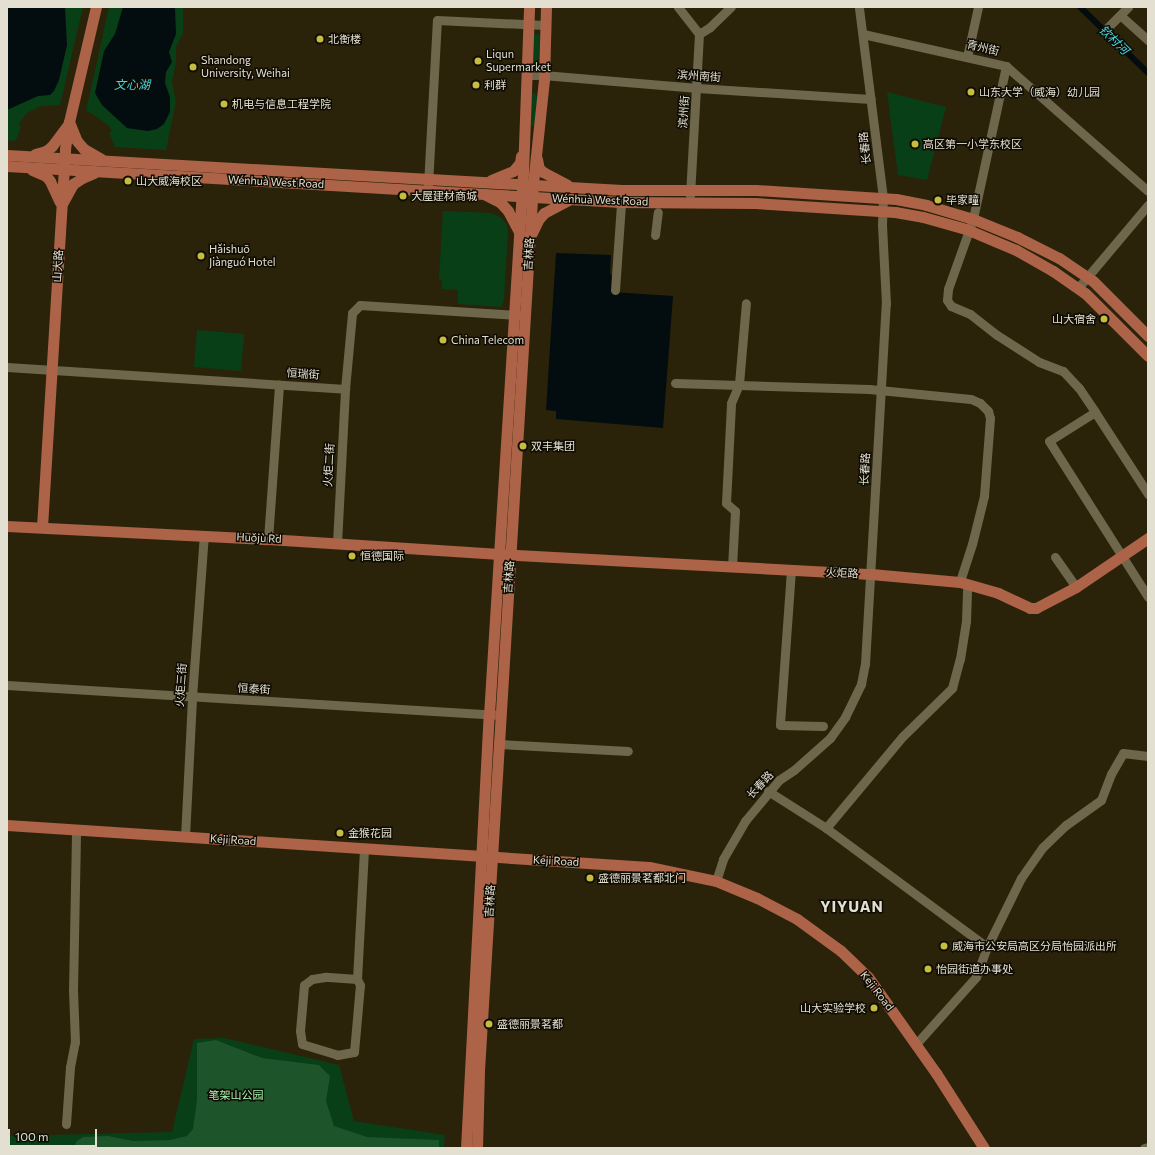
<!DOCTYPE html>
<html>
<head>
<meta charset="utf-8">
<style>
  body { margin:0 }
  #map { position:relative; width:1155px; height:1155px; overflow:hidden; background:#2a230a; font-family:Commissioner,"Noto Sans SC",sans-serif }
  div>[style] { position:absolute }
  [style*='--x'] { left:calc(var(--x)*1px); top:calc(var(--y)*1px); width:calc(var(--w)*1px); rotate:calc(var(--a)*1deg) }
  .green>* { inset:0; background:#083f17 }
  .forest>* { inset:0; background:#1e542a }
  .water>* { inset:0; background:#030d0f }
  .canal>* { height:6px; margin:-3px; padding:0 3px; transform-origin:3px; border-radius:3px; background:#030d0f }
  .minor>* { height:9px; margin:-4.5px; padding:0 4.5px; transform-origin:4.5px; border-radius:4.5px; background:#6f674c }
  .major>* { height:11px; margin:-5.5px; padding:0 5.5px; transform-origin:5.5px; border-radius:5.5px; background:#ad6347 }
  .dots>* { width:11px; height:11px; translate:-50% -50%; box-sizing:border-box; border:2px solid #0f0c04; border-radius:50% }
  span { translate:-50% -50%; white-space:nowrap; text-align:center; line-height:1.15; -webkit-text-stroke:3px #0f0c04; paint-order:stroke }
  .poi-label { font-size:11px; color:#e4e0d1 }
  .left { translate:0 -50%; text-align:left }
  .right { translate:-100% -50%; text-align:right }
  .street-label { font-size:11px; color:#e4e0d1 }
  .park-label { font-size:11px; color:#a5f4b0 }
  .water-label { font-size:12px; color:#47d6e3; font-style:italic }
  .district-label { font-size:15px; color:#e4e0d1; font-weight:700; letter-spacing:1px }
  .frame { position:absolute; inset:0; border:8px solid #e4e0d1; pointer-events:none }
  .scale { position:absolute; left:8px; top:1129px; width:89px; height:18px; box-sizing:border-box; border:2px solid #e4e0d1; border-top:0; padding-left:5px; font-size:12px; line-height:14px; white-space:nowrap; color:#e4e0d1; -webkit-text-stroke:3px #0f0c04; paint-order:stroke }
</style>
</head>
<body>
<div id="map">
  <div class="green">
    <div style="clip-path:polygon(7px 7px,83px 7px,60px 105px,41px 106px,27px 113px,18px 124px,21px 126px,17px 139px,13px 141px,7px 140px)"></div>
    <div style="clip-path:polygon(109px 7px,183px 7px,183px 33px,176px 47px,176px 62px,172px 82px,176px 102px,166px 150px,115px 147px,109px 133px,112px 130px,108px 125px,91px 113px,86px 111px)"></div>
    <div style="clip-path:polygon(535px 34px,539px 34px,540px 38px,538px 65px,536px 68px,534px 68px,532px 64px,533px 38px)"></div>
    <div style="clip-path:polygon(887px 92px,946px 107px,927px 180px,898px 175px)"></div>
    <div style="clip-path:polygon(531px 93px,535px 93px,537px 96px,535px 123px,533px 127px,530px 126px,528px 123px)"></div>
    <div style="clip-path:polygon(443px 211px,491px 213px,500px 217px,506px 223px,508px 231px,504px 299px,501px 307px,458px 304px,458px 290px,442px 289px,442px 280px,439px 280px)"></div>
    <div style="clip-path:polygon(197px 330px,244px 334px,241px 371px,194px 367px)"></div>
    <div style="clip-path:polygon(224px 1038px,339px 1065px,354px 1121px,445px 1135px,444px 1148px,7px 1148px,7px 1136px,172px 1132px,194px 1039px)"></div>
  </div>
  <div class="forest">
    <div style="clip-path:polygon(216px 1040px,262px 1058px,319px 1065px,330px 1076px,326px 1101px,334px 1126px,367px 1137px,439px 1140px,439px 1148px,74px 1148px,76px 1142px,83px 1137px,108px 1136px,133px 1141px,170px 1140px,187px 1136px,193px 1129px,197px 1100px,197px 1043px)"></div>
  </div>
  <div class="water">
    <div style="clip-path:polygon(7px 7px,65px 7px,67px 45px,59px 80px,54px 91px,50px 95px,38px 96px,7px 110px)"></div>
    <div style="clip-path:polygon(123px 7px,175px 8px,176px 34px,169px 52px,172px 62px,166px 72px,165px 83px,170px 97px,170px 112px,164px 124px,157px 129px,148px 131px,127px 128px,102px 105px,95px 93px,104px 51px,115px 34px)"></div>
    <div style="clip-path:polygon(556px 253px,611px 255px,610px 273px,612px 277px,612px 292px,673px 296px,663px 428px,556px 419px,556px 411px,546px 410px)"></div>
  </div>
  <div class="canal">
    <div style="--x:1080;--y:7;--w:95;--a:44.1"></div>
  </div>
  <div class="minor">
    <div style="--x:678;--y:7;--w:34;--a:52"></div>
    <div style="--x:699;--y:34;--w:162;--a:93.2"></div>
    <div style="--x:1120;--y:15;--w:38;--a:42"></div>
    <div style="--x:1107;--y:28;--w:30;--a:-45"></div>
    <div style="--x:699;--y:34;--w:13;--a:-32"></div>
    <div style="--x:710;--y:27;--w:29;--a:-44"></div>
    <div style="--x:863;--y:34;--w:147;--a:12.6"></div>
    <div style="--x:1006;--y:66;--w:189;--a:41.4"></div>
    <div style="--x:967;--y:57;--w:51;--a:-77.6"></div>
    <div style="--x:1006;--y:66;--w:157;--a:102.2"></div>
    <div style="--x:973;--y:219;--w:74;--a:109.7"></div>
    <div style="--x:948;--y:289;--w:11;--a:95"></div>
    <div style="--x:947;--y:300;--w:7;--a:56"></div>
    <div style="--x:951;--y:306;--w:21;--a:23"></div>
    <div style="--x:970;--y:314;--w:34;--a:38"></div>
    <div style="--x:997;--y:335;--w:50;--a:32.7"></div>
    <div style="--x:1039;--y:362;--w:26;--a:21"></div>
    <div style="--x:1063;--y:371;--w:23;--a:47"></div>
    <div style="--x:1079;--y:388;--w:29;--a:56"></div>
    <div style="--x:1095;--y:412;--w:98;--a:57.1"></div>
    <div style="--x:526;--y:75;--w:17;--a:0"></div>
    <div style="--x:543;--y:75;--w:155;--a:4.8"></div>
    <div style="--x:697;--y:88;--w:174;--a:3.6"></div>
    <div style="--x:428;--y:185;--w:165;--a:-86.9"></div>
    <div style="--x:437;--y:20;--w:108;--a:2.7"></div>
    <div style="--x:655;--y:235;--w:23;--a:-83"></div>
    <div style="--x:1078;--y:288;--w:109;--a:-49.9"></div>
    <div style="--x:615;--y:290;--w:100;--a:-86"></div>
    <div style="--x:7;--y:367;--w:339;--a:3.7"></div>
    <div style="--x:345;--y:389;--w:76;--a:-84.7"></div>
    <div style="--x:352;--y:313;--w:11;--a:-45"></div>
    <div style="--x:360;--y:305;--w:160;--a:3.6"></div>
    <div style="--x:675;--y:383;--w:194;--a:1.8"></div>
    <div style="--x:869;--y:389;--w:102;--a:5.6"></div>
    <div style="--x:971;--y:399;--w:10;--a:24"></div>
    <div style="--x:980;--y:403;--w:11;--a:45"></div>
    <div style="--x:988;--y:411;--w:7;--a:74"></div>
    <div style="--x:990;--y:418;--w:78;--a:94.4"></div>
    <div style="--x:984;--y:496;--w:49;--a:104"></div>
    <div style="--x:972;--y:544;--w:40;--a:108"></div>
    <div style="--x:1095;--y:412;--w:54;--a:147.8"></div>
    <div style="--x:1049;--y:441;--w:185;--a:57.6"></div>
    <div style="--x:268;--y:539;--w:155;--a:-85.9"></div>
    <div style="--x:337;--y:543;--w:154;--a:-87"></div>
    <div style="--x:1055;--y:557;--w:37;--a:55"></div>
    <div style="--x:732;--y:567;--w:56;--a:-86.9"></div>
    <div style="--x:735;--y:511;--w:12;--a:-138"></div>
    <div style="--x:726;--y:503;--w:100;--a:-87.1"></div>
    <div style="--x:731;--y:403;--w:21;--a:-67"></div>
    <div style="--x:739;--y:384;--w:81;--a:-85.1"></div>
    <div style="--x:791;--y:570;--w:155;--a:94.1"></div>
    <div style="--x:780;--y:725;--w:43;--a:1.3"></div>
    <div style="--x:7;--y:685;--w:489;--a:3.5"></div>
    <div style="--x:499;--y:744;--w:129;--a:3.1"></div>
    <div style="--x:768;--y:791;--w:69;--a:32.5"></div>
    <div style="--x:826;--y:828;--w:200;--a:36.5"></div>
    <div style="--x:826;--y:828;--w:120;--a:-50.1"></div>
    <div style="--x:903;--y:736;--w:69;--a:-44.4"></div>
    <div style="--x:952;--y:688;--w:30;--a:-75"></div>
    <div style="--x:960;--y:659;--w:38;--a:-81"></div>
    <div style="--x:966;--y:621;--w:37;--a:-88"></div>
    <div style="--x:185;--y:837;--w:140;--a:-87.1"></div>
    <div style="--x:192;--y:697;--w:162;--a:-85.8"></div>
    <div style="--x:716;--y:881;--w:23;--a:-72"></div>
    <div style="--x:723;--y:859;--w:44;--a:-59.9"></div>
    <div style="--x:745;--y:821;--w:53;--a:-50.3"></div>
    <div style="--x:779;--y:780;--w:18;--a:-34"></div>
    <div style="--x:794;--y:770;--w:48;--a:-41.6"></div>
    <div style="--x:830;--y:738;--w:26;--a:-54"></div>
    <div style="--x:845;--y:717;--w:37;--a:-64"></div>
    <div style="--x:861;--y:684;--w:20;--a:-79"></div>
    <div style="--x:865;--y:664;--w:361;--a:-86.7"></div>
    <div style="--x:886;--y:304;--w:79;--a:-92.9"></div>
    <div style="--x:882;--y:225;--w:27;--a:-88"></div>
    <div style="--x:883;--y:198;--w:193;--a:-97.2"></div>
    <div style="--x:357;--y:979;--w:32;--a:-176"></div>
    <div style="--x:325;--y:977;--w:13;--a:171"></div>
    <div style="--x:312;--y:979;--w:10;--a:143"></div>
    <div style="--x:304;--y:985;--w:46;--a:95"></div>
    <div style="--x:300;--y:1031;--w:13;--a:81"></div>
    <div style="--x:302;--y:1044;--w:37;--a:17"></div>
    <div style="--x:337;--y:1055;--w:17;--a:-10"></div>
    <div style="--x:354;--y:1052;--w:67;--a:-84.9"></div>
    <div style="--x:360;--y:985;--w:7;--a:-117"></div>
    <div style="--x:357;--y:979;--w:130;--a:-86.9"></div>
    <div style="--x:916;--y:1044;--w:90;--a:-48.2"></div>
    <div style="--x:976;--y:977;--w:32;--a:-70"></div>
    <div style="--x:987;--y:947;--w:77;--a:-63.8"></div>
    <div style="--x:1021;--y:878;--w:38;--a:-55"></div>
    <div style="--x:1043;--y:847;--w:32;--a:-44"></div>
    <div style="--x:1066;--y:825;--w:43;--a:-35.5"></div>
    <div style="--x:1101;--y:800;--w:28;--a:-69"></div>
    <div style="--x:1111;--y:774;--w:24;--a:-60"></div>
    <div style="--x:1123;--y:753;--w:25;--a:7"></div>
    <div style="--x:66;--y:1124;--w:57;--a:-86"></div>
    <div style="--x:70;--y:1067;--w:25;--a:-79"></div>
    <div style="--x:75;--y:1042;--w:51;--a:-92.2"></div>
    <div style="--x:73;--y:991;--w:161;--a:-88.9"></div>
    <div style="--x:1144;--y:1148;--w:4;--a:-14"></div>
  </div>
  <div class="major">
    <div style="--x:70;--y:124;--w:18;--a:68"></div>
    <div style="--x:77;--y:141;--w:11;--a:49"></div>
    <div style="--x:84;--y:149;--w:20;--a:30"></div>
    <div style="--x:35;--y:154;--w:11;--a:-15"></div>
    <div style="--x:46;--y:151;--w:8;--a:-40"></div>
    <div style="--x:52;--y:146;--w:25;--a:-53"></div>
    <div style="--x:7;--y:155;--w:616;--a:3.26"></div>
    <div style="--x:622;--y:190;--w:134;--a:0"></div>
    <div style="--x:756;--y:190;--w:140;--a:3.7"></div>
    <div style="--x:896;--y:199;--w:31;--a:11"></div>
    <div style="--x:926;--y:205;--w:49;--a:16.6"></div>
    <div style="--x:973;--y:219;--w:48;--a:22.2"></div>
    <div style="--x:1017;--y:237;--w:47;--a:26.6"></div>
    <div style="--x:1059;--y:258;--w:41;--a:34.1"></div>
    <div style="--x:1093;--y:281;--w:78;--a:45"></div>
    <div style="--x:537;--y:159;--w:10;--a:79"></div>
    <div style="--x:539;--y:169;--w:5;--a:37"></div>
    <div style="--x:543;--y:172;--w:27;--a:28"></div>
    <div style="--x:7;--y:166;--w:615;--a:3.36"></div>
    <div style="--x:621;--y:202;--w:134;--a:0.4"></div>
    <div style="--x:755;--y:203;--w:140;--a:3.7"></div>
    <div style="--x:895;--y:212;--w:28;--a:10"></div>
    <div style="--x:923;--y:217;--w:45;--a:15.6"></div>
    <div style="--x:966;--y:229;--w:54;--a:22.8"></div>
    <div style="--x:1016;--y:250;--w:43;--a:29.6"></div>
    <div style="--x:1053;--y:271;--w:39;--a:35"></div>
    <div style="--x:1085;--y:293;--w:89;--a:45"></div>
    <div style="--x:32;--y:170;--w:15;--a:23"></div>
    <div style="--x:46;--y:176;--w:6;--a:51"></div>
    <div style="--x:50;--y:181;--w:23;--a:65"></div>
    <div style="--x:491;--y:180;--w:24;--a:-22"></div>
    <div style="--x:513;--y:171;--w:11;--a:-49"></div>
    <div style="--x:520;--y:163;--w:7;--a:-82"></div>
    <div style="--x:486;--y:195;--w:16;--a:27"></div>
    <div style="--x:500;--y:202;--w:12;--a:48"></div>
    <div style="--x:508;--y:211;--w:24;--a:62"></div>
    <div style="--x:63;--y:202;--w:21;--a:-61"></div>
    <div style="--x:73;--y:184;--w:11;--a:-34"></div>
    <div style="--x:82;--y:178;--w:13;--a:-23"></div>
    <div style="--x:532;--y:233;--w:14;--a:-65"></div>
    <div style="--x:538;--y:220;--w:9;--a:-49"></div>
    <div style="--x:544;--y:213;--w:30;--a:-28"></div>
    <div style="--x:7;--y:526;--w:261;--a:2.9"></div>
    <div style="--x:268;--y:539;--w:232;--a:3.7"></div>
    <div style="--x:500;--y:554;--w:372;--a:3.1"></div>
    <div style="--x:871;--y:574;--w:89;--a:5.1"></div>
    <div style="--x:960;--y:582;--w:40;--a:16"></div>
    <div style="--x:998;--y:593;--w:35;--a:25"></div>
    <div style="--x:1030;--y:608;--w:6;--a:0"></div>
    <div style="--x:1036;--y:608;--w:45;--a:-27.7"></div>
    <div style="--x:1076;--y:587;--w:87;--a:-34.2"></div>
    <div style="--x:42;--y:527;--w:379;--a:-86.5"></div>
    <div style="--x:65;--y:149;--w:27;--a:-82"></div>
    <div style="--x:69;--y:122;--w:118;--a:-76.8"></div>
    <div style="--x:7;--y:825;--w:643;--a:3.74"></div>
    <div style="--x:649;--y:867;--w:68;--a:11.8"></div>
    <div style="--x:716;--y:881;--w:44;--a:22.5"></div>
    <div style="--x:757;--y:898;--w:45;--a:27.7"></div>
    <div style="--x:797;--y:919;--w:54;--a:36"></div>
    <div style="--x:841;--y:951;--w:37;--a:44"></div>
    <div style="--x:868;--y:977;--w:118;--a:54.7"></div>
    <div style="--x:936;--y:1073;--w:89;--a:57.4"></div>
    <div style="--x:466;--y:1148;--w:434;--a:-87"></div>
    <div style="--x:489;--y:715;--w:543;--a:-86.41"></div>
    <div style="--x:523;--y:173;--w:166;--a:-87.9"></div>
    <div style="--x:477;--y:1148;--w:78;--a:-88.5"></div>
    <div style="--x:479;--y:1070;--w:327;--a:-86.5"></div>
    <div style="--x:499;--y:744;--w:561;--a:-86.53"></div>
    <div style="--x:533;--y:184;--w:106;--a:-84"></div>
    <div style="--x:544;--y:79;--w:72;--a:-88.4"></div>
  </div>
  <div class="dots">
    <div style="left:320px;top:39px;background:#c6bc3d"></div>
    <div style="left:478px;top:61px;background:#c6bc3d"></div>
    <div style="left:193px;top:67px;background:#c6bc3d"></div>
    <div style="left:476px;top:85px;background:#c6bc3d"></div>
    <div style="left:971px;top:92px;background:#c6bc3d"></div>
    <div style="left:224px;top:104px;background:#c6bc3d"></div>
    <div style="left:915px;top:144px;background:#c6bc3d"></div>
    <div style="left:128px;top:181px;background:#c6bc3d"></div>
    <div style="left:403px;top:196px;background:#c6bc3d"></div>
    <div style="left:938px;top:200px;background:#c6bc3d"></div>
    <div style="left:201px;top:256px;background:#c6bc3d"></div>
    <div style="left:1104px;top:319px;background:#c6bc3d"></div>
    <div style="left:443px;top:340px;background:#c6bc3d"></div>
    <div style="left:523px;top:446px;background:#c6bc3d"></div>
    <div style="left:352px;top:556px;background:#c6bc3d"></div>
    <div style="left:340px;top:833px;background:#c6bc3d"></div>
    <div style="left:590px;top:878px;background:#c6bc3d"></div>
    <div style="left:944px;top:946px;background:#c6bc3d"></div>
    <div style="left:928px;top:969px;background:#c6bc3d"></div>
    <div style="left:874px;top:1008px;background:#c6bc3d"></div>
    <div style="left:489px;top:1024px;background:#c6bc3d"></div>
  </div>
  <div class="poi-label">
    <span class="left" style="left:328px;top:39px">北衡楼</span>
    <span class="left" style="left:486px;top:61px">Liqun<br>Supermarket</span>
    <span class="left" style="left:201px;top:67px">Shandong<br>University, Weihai</span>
    <span class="left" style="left:484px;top:85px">利群</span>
    <span class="left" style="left:979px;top:92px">山东大学（威海）幼儿园</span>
    <span class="left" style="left:232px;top:104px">机电与信息工程学院</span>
    <span class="left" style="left:923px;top:144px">高区第一小学东校区</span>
    <span class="left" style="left:136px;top:181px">山大威海校区</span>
    <span class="left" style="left:411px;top:196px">大屋建材商城</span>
    <span class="left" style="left:946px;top:200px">毕家疃</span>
    <span class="left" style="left:209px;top:256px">Hǎishuō<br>Jiànguó Hotel</span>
    <span class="right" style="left:1096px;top:319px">山大宿舍</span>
    <span class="left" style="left:451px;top:340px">China Telecom</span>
    <span class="left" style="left:531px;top:446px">双丰集团</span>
    <span class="left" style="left:360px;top:556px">恒德国际</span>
    <span class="left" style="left:348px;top:833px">金猴花园</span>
    <span class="left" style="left:598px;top:878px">盛德丽景茗都北门</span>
    <span class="left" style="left:952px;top:946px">威海市公安局高区分局怡园派出所</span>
    <span class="left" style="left:936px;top:969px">怡园街道办事处</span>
    <span class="right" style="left:866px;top:1008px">山大实验学校</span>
    <span class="left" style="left:497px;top:1024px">盛德丽景茗都</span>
  </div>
  <div class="street-label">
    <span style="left:983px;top:48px;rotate:13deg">青州街</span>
    <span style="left:699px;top:76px;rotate:4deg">滨州南街</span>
    <span style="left:684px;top:112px;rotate:-86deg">滨州街</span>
    <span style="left:865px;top:148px;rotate:-96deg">长春路</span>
    <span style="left:276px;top:182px;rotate:3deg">Wénhuà West Road</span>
    <span style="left:600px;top:200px;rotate:2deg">Wénhuà West Road</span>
    <span style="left:529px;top:254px;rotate:-87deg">吉林路</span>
    <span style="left:58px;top:266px;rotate:-87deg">山大路</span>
    <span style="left:303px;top:374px;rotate:4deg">恒瑞街</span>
    <span style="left:329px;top:465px;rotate:-87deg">火炬二街</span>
    <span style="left:865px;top:469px;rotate:-87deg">长春路</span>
    <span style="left:259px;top:538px;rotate:3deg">Huǒjù Rd</span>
    <span style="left:842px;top:573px;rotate:3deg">火炬路</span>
    <span style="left:509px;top:577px;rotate:-86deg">吉林路</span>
    <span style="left:181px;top:685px;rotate:-86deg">火炬三街</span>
    <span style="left:254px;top:689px;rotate:3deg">恒泰街</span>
    <span style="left:760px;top:785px;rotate:-47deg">长春路</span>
    <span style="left:233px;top:840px;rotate:4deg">Keji Road</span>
    <span style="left:556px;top:861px;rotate:3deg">Keji Road</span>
    <span style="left:490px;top:901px;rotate:-87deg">吉林路</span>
    <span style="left:877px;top:991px;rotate:52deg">Keji Road</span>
  </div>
  <div class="park-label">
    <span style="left:236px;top:1095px">笔架山公园</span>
  </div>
  <div class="water-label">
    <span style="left:1114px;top:40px;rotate:44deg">钦村河</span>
    <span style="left:132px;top:85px">文心湖</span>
  </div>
  <div class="district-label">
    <span style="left:852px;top:907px">YIYUAN</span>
  </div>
  <div class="frame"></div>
  <div class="scale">100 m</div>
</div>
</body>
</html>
